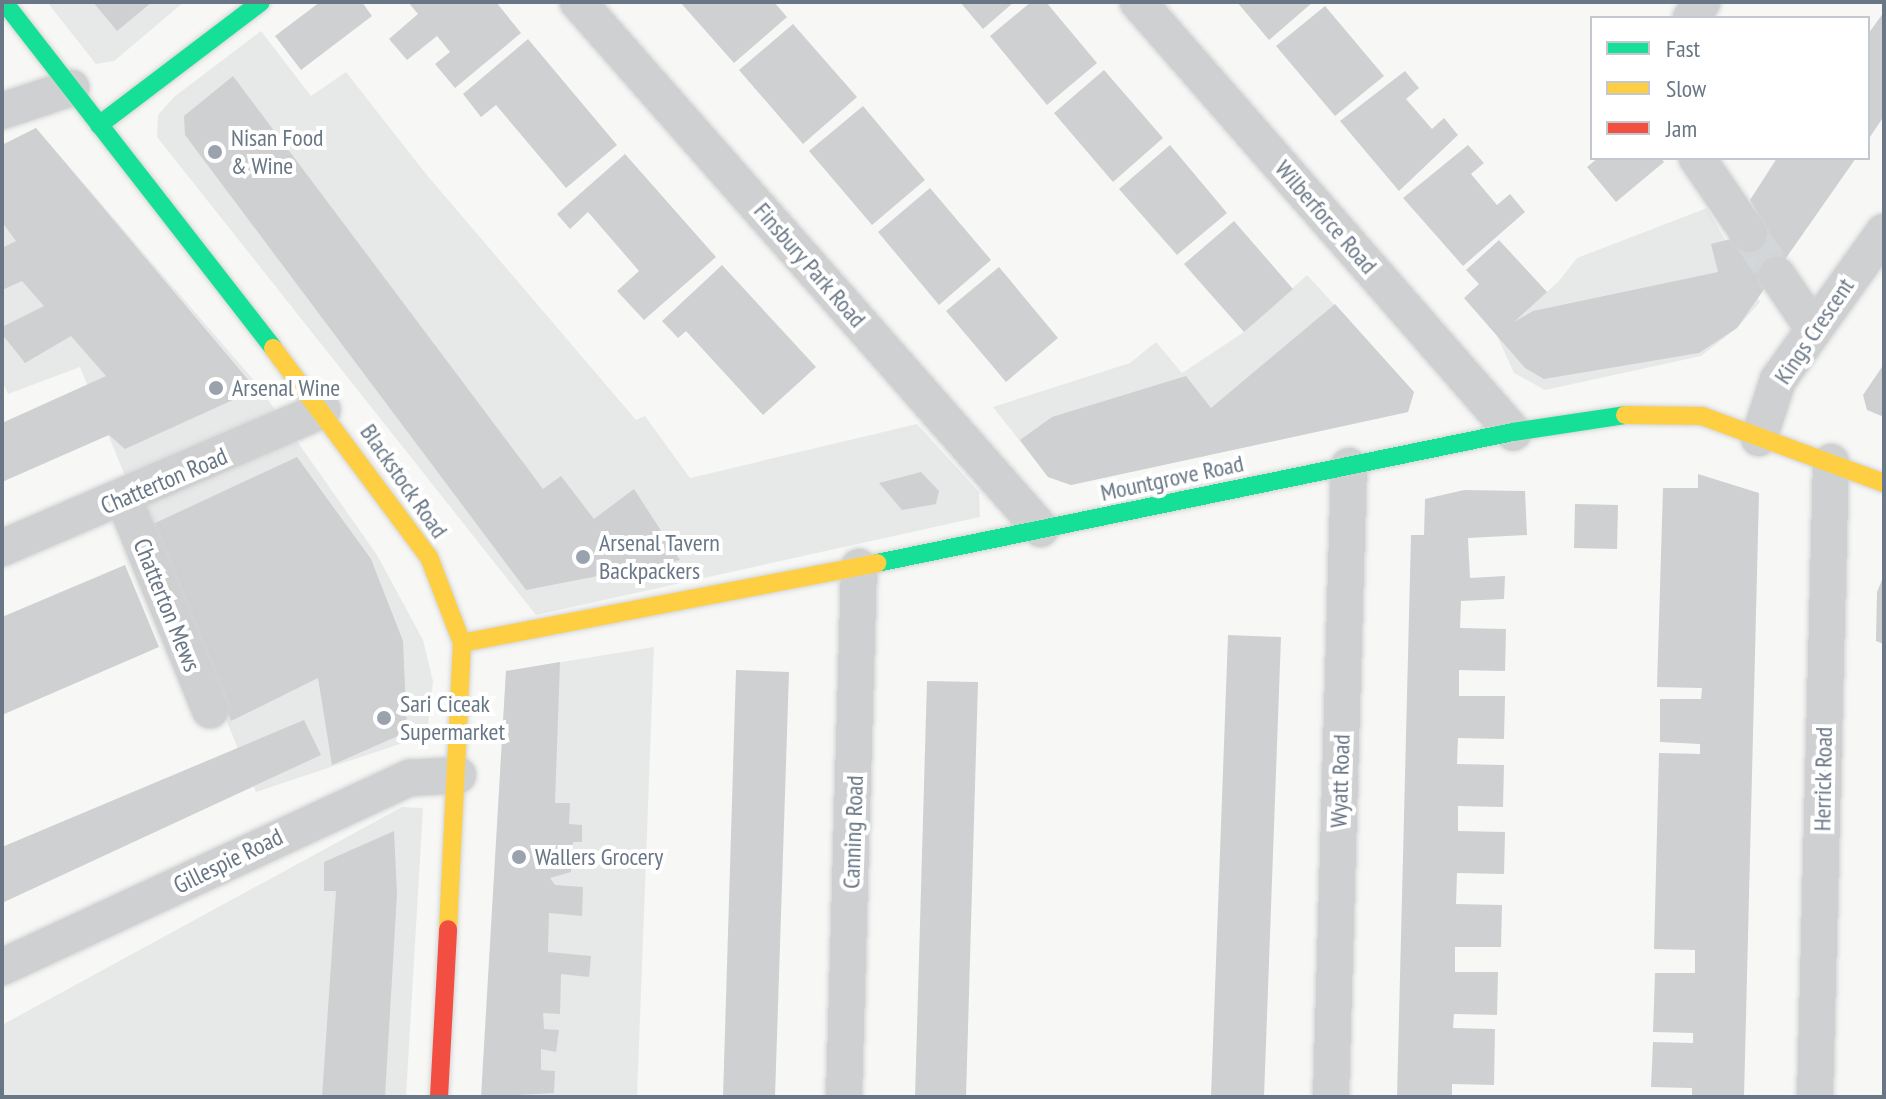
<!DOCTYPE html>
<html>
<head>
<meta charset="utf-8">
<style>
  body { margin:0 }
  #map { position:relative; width:1886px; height:1099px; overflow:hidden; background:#f7f7f6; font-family:"PT Sans Narrow",sans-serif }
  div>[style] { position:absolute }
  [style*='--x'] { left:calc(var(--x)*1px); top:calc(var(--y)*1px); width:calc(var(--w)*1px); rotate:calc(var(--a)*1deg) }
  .built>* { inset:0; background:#e7e9e8 }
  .building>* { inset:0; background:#cfd0d1 }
  .street-tunnel>* { height:36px; margin-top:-18px; transform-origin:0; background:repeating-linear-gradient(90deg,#d3d7da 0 36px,transparent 0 54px) }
  .roads { filter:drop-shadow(0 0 2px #d3d4d4) drop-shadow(0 0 2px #d3d4d4) }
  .street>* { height:36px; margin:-18px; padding:0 18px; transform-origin:18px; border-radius:18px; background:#cfd0d1 }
  .fast>* { height:18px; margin:-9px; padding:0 9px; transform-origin:9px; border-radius:9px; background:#16e098 }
  .slow>* { height:18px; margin:-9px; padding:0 9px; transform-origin:9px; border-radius:9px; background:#ffcf43 }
  .jam>* { height:18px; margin:-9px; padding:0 9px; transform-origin:9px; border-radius:9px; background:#f24e42 }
  .dots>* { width:22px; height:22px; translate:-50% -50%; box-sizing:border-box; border:4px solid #fff; border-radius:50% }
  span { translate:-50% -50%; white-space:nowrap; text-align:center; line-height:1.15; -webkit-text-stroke:8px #fff; paint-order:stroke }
  .poi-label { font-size:24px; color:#687685 }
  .left { translate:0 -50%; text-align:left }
  .street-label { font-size:24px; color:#687685 }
  .frame { position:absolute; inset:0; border:4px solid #687685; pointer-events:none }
  .legend { position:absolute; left:1590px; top:16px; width:280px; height:144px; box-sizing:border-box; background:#fff; border:2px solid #c3c8ce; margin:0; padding:10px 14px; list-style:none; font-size:24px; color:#687685 }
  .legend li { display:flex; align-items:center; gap:16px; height:40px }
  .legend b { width:40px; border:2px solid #c3c8ce }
</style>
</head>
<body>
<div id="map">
  <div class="built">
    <div style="clip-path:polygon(47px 2px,184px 2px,114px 61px,96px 64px)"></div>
    <div style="clip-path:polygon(261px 31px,311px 96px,346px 72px,426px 174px,636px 420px,645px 416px,690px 478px,917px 424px,979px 492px,980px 517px,536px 615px,157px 137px,158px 115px,174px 97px)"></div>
    <div style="clip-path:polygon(36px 128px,257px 384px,377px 555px,423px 640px,433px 681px,427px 735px,256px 792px,80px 367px,8px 394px,2px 381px,2px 145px)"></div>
    <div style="clip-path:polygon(1707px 208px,1760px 302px,1737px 328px,1701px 356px,1545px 390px,1514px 373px,1497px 336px,1559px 281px,1577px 258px)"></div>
    <div style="clip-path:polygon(1307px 275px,1414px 392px,1408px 412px,1071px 485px,1048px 477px,993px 407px,1130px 363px,1156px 342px,1182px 373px,1244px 332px)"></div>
    <div style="clip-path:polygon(654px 647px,637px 1097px,482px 1097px,506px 671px)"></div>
    <div style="clip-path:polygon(402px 807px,423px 808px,406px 1097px,2px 1097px,2px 1025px)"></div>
  </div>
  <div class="building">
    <div style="clip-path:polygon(93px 2px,152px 2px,117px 31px)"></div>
    <div style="clip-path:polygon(320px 2px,362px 2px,372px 16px,301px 70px,275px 36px)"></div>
    <div style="clip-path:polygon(408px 2px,496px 2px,521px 33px,455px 88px,435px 64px,450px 52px,437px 36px,407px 60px,389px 39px,418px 14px)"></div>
    <div style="clip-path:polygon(680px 2px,774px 2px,787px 17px,734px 63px)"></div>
    <div style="clip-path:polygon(960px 2px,1014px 2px,983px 29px)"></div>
    <div style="clip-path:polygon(1031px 2px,1046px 2px,1097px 63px,1047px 105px,990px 36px)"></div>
    <div style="clip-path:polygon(1237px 2px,1313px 2px,1269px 40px)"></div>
    <div style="clip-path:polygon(1325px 6px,1384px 76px,1335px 116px,1276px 46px)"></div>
    <div style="clip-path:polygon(1884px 12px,1884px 116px,1868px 140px,1868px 34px)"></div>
    <div style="clip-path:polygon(793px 24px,857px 97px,803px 144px,739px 70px)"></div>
    <div style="clip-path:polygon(528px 39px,617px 145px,566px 188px,496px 105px,481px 117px,463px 94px)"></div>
    <div style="clip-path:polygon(1104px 70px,1163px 138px,1113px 182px,1054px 113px)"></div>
    <div style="clip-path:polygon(1405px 71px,1419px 88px,1406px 99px,1432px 129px,1444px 118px,1458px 135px,1399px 191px,1340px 121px)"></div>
    <div style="clip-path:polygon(233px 76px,543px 489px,561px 476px,594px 519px,634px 489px,680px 560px,526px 590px,185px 135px,184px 116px)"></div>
    <div style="clip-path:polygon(863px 106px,925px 180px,872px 225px,809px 151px)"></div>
    <div style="clip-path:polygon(36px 128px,250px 382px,246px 394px,125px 449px,109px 435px,2px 482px,2px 423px,106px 376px,71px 336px,25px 363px,2px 334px,2px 327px,44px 306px,22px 281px,2px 290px,2px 248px,16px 241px,2px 222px,2px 145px)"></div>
    <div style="clip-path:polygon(1170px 145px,1227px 213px,1177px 255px,1119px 189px)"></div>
    <div style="clip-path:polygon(1468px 145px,1484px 163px,1471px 174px,1497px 205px,1510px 194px,1525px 212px,1463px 266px,1403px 198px)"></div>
    <div style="clip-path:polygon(625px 154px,716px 257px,644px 320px,617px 291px,639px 271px,633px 264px,588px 212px,570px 229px,557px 214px)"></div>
    <div style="clip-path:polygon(1598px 158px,1661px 158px,1664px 162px,1616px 202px,1587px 167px)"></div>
    <div style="clip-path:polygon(1777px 158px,1856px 158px,1737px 328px,1699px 353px,1544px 379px,1525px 368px,1464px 298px,1479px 284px,1466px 270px,1499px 240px,1547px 292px,1514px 322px,1533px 311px,1718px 272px,1711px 244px,1766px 230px,1750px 200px)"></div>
    <div style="clip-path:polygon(930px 188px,991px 260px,939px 305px,878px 232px)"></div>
    <div style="clip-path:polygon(1234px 221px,1293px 289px,1244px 332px,1184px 264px)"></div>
    <div style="clip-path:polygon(722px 265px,816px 367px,763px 415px,686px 331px,678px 338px,662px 321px)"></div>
    <div style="clip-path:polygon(999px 267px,1058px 338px,1006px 382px,946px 311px)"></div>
    <div style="clip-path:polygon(1335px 304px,1414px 392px,1408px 412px,1071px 485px,1048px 477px,1020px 440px,1052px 417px,1186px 376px,1211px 408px)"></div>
    <div style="clip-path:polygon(1884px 364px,1884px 417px,1867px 410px,1863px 395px)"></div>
    <div style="clip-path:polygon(297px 457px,371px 559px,403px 641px,407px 732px,332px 765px,318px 678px,231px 721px,153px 524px)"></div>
    <div style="clip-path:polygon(921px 472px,939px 491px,936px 504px,902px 510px,879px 483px)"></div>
    <div style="clip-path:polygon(1698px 474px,1759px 493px,1744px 1097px,1692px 1097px,1692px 1088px,1651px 1087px,1653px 1042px,1693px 1043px,1693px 1033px,1653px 1032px,1655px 973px,1695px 973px,1695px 950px,1654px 949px,1659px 753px,1700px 754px,1700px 744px,1660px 742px,1660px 699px,1701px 699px,1702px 688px,1657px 687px,1663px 488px,1698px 488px)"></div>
    <div style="clip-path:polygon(1464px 490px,1525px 491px,1527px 535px,1468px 538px,1470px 578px,1505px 576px,1504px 599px,1461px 601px,1460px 628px,1506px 629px,1505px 671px,1459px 670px,1459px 696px,1505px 696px,1504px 739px,1458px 738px,1457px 764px,1504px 765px,1503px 807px,1458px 806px,1458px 831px,1505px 832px,1504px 874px,1457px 873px,1456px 904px,1502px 905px,1501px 947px,1455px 947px,1455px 972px,1498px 972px,1497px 1015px,1454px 1014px,1453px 1028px,1495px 1029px,1494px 1085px,1452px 1084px,1452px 1097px,1397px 1097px,1411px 535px,1424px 535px,1425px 499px)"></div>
    <div style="clip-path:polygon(1575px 504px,1618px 505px,1617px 549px,1574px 548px)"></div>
    <div style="clip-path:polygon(125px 565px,159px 647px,2px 715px,2px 617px)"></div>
    <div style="clip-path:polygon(1884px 575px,1884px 644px,1876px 641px,1877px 592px)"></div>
    <div style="clip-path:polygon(1228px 635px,1281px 637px,1264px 1097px,1211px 1097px)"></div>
    <div style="clip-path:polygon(560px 662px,555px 803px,570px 803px,569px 824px,582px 825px,582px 842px,573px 842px,571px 872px,550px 878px,555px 885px,583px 887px,582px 916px,549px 913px,548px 952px,591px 956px,589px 977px,561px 974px,560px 1014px,543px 1013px,544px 1029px,559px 1030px,556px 1052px,541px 1049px,541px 1070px,555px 1071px,554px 1093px,481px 1097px,506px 671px)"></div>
    <div style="clip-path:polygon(736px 670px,789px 672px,775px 1097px,723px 1097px)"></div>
    <div style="clip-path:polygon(927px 681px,978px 682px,966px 1097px,915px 1097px)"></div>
    <div style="clip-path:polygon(304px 720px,321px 755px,2px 903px,2px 847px)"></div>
    <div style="clip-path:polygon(394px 831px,397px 894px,385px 1097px,322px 1097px,336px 891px,324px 891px,324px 862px)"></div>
  </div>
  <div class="street-tunnel">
    <div style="--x:1749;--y:234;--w:50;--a:55.7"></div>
  </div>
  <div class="roads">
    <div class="street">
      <div style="--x:578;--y:2;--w:701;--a:48.7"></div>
      <div style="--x:1138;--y:2;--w:571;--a:48.91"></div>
      <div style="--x:1691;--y:18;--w:19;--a:-55"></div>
      <div style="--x:2;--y:111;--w:73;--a:-18.4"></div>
      <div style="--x:1697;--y:158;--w:92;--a:55.6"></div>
      <div style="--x:1777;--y:275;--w:64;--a:55.8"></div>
      <div style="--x:1759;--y:438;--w:61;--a:-71.9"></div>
      <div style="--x:1778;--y:380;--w:182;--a:-54.4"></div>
      <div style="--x:124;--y:499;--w:228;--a:67.8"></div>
      <div style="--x:2;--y:548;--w:349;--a:-23.3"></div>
      <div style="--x:2;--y:967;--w:450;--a:-24.9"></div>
      <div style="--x:410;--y:778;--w:48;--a:-3.6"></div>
      <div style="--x:844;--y:1097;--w:530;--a:-88.38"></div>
      <div style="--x:1331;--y:1097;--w:631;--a:-88.37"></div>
      <div style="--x:1815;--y:1097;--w:635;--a:-88.56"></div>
    </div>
    <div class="fast">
      <div style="--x:4;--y:2;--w:438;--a:52.1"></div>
      <div style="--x:99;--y:125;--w:203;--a:-37.2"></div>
      <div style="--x:877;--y:563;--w:649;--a:-11.64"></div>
      <div style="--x:1513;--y:432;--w:113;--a:-8.6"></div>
    </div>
    <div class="slow">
      <div style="--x:273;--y:348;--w:261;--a:53.3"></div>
      <div style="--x:429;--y:557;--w:92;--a:69"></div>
      <div style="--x:462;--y:643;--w:286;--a:92.8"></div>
      <div style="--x:1625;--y:415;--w:77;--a:0.7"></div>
      <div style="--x:1702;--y:416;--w:194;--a:20.2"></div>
      <div style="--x:462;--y:643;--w:423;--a:-10.9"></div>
    </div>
    <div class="jam">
      <div style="--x:439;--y:1097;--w:168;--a:-86.9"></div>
    </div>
  </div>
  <div class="dots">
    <div style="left:215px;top:152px;background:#9aa3ad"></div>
    <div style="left:216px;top:388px;background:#9aa3ad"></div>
    <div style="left:583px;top:557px;background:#9aa3ad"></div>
    <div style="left:384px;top:718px;background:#9aa3ad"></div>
    <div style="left:519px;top:857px;background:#9aa3ad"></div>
  </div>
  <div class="poi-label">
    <span class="left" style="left:231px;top:152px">Nisan Food<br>&amp; Wine</span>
    <span class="left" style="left:232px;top:388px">Arsenal Wine</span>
    <span class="left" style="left:599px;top:557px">Arsenal Tavern<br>Backpackers</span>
    <span class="left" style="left:400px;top:718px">Sari Ciceak<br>Supermarket</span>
    <span class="left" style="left:535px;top:857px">Wallers Grocery</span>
  </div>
  <div class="street-label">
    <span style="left:1326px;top:217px;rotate:49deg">Wilberforce Road</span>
    <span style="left:810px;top:265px;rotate:49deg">Finsbury Park Road</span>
    <span style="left:1814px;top:331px;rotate:-56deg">Kings Crescent</span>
    <span style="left:1172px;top:478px;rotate:-12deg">Mountgrove Road</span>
    <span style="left:164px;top:481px;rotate:-23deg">Chatterton Road</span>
    <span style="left:404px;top:481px;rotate:55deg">Blackstock Road</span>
    <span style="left:167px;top:605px;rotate:68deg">Chatterton Mews</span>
    <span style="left:1823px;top:779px;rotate:-89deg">Herrick Road</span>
    <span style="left:1340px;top:781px;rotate:-88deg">Wyatt Road</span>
    <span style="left:853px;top:832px;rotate:-88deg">Canning Road</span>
    <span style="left:228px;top:861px;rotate:-26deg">Gillespie Road</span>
  </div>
  <div class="frame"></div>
  <ul class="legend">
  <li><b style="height:10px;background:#16e098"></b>Fast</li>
  <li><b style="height:10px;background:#ffcf43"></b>Slow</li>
  <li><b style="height:10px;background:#f24e42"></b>Jam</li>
  </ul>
</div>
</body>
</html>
